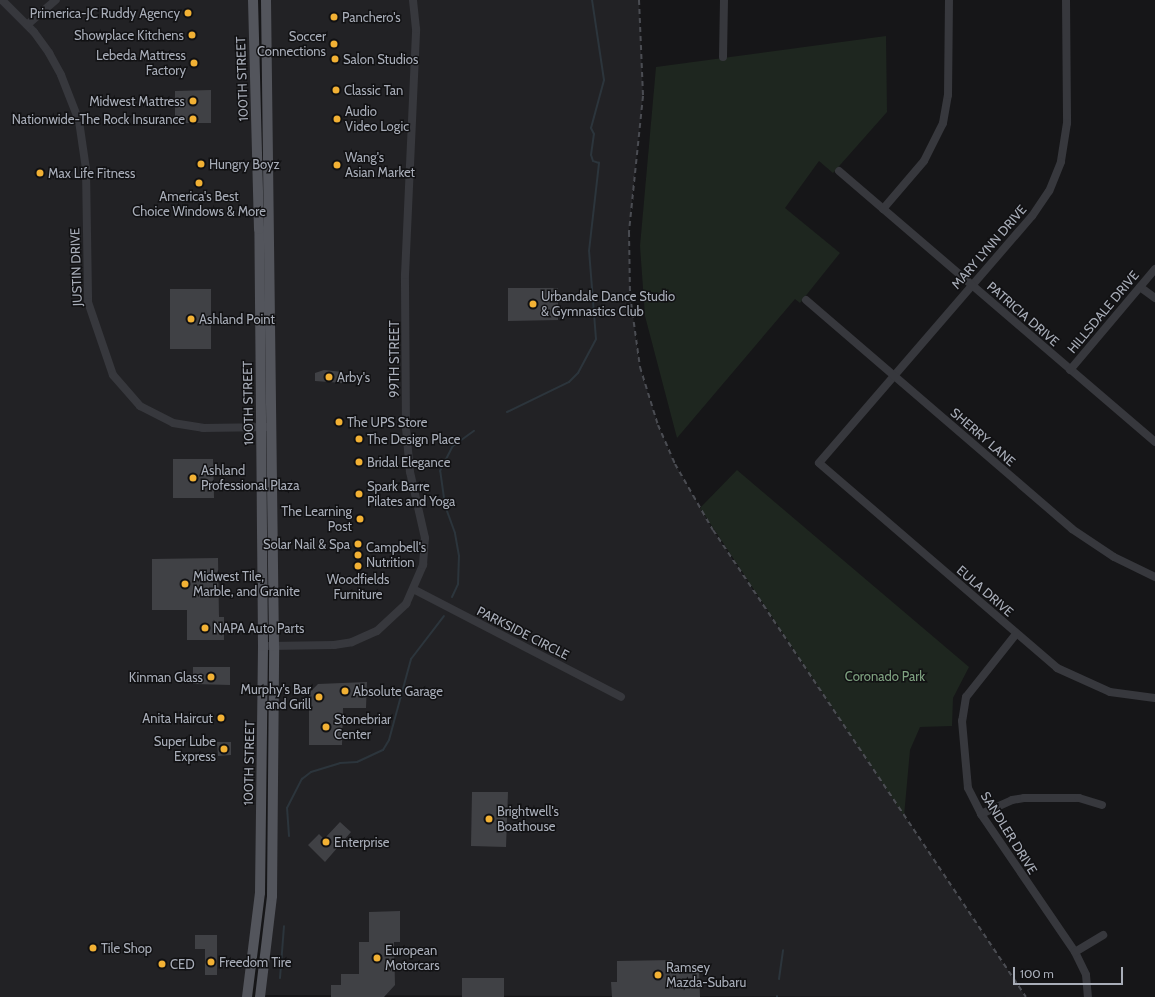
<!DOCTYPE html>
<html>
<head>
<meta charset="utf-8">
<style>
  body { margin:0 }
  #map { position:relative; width:1155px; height:997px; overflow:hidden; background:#161618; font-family:Cabin,sans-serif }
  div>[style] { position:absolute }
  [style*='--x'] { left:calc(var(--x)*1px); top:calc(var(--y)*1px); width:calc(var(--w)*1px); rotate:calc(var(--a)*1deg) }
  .built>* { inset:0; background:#222225 }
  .green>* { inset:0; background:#1e261f }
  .stream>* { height:2px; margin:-1px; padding:0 1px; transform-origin:1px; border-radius:1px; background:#2c353c }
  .building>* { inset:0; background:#404145 }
  .minor>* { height:8px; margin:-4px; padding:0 4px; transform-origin:4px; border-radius:4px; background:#37383d }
  .major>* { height:10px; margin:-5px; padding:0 5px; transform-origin:5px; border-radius:5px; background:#53555c }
  .rail>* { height:2px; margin-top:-1px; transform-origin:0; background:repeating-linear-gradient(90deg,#4a4c52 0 5px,transparent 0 9px) }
  .dots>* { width:11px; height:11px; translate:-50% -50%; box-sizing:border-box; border:2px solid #111113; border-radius:50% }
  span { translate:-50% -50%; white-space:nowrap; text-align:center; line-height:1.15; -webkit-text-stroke:3px #111113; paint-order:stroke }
  .poi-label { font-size:13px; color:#a8adb8 }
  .right { translate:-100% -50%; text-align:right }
  .left { translate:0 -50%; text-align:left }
  .street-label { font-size:13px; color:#a8adb8 }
  .park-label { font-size:13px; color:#7fa381 }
  .scale { position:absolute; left:1013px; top:967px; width:110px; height:18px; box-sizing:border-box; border:2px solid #a8adb8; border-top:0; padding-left:5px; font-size:12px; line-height:14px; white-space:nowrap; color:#a8adb8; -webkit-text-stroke:3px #111113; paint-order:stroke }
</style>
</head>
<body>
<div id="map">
  <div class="built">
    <div style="clip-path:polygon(0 0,253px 0,260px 893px,247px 997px,0 997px)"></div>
    <div style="clip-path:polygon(266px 0,639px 0,643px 96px,629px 230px,630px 295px,640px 367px,658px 425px,675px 464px,713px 530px,1026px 997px,260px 995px,272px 896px)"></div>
  </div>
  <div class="green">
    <div style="clip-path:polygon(886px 36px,887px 112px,833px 173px,819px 161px,785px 208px,840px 253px,800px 303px,795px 299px,677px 438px,645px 316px,640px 246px,656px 67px)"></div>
    <div style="clip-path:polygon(737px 470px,969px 667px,953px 698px,952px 726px,920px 727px,910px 750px,904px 816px,700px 508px)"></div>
  </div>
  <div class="stream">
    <div style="--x:507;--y:412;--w:69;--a:-25.8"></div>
    <div style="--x:569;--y:382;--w:13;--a:-45"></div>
    <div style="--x:578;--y:373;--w:38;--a:-62"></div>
    <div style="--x:596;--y:339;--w:88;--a:-94.5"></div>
    <div style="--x:589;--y:251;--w:89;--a:-83.5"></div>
    <div style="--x:599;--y:163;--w:6;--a:-162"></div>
    <div style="--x:593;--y:161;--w:6;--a:-108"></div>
    <div style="--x:591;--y:155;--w:21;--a:-82"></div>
    <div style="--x:594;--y:134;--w:7;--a:-117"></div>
    <div style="--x:591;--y:128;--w:50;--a:-74.8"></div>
    <div style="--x:604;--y:80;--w:81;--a:-98.5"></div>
    <div style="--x:452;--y:597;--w:14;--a:-65"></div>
    <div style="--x:458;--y:584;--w:28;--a:-88"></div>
    <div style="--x:459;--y:556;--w:23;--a:-100"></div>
    <div style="--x:455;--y:533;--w:30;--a:-110"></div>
    <div style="--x:445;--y:505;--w:34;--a:-98"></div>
    <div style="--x:440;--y:471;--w:28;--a:-63"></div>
    <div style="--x:453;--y:446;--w:26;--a:-36"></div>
    <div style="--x:289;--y:836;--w:28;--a:-94"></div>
    <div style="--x:287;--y:808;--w:33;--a:-63"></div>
    <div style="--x:302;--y:779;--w:11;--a:-38"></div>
    <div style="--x:311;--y:772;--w:30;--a:-17"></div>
    <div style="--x:340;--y:763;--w:17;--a:-3"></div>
    <div style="--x:357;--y:762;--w:29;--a:-25"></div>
    <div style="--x:383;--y:750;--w:12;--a:-59"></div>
    <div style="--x:389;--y:740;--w:84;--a:-74.8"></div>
    <div style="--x:411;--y:659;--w:54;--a:-52.5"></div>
    <div style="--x:280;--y:978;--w:52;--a:-85.6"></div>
    <div style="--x:779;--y:979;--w:29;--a:-82"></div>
    <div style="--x:777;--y:996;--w:1;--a:90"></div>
  </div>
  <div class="building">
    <div style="clip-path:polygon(211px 90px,211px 123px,175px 123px,175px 91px)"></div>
    <div style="clip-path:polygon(508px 288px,558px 288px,558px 320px,508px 321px)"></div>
    <div style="clip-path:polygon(170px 289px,211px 289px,211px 349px,170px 349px)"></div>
    <div style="clip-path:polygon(324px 370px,343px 372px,343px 383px,315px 381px,315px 373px)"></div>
    <div style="clip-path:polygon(173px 459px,213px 459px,214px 498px,173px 498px)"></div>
    <div style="clip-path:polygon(218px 558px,219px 617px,224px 617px,224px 640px,187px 640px,187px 610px,152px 610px,152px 559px)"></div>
    <div style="clip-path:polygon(193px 667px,230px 667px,230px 685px,193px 684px)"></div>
    <div style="clip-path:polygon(367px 682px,366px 708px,343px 708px,342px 745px,309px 745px,309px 693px,318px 684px)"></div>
    <div style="clip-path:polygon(217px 742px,231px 742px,231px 755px,218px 756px)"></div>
    <div style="clip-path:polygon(472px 792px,508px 792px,506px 847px,471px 846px)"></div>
    <div style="clip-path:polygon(340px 822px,351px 832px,325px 862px,308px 845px,319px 834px,324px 839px)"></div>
    <div style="clip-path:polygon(400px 911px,400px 942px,394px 942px,395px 985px,384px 997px,331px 997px,331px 985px,341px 985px,341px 974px,359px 974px,359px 942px,369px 942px,369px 912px)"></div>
    <div style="clip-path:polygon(195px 935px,217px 935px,217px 975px,205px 975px,205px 949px,195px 949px)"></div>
    <div style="clip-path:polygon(672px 960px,672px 966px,696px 965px,699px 968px,700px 997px,612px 997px,611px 982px,617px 982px,617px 961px)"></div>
    <div style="clip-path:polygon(462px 978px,504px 978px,504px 997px,462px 997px)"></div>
  </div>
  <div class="minor">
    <div style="--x:2;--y:0;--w:45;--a:45"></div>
    <div style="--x:34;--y:32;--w:26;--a:54"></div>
    <div style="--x:49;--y:53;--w:25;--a:61"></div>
    <div style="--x:61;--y:75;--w:49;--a:68.6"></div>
    <div style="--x:79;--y:121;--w:49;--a:81.7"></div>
    <div style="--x:86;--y:169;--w:133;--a:89.1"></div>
    <div style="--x:88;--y:302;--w:77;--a:71.1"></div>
    <div style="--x:113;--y:375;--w:41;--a:48.9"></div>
    <div style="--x:140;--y:406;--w:37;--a:27"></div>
    <div style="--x:173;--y:423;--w:30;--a:9"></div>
    <div style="--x:203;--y:428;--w:63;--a:-0.9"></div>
    <div style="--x:1066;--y:0;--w:123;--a:89.5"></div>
    <div style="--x:1067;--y:123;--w:39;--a:99"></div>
    <div style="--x:1061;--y:162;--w:31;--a:112"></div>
    <div style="--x:1049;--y:191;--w:30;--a:124"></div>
    <div style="--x:1032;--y:216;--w:326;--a:130.8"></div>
    <div style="--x:819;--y:463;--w:314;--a:40.7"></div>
    <div style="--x:1057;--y:668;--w:58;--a:24.4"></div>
    <div style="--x:1110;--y:692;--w:45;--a:7.6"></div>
    <div style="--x:27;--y:25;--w:38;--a:-41"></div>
    <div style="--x:723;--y:57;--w:57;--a:-89"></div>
    <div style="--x:839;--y:171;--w:416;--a:40.6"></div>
    <div style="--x:883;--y:209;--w:63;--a:-49.5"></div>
    <div style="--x:924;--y:161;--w:42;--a:-63.4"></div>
    <div style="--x:943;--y:123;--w:28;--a:-80"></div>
    <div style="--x:948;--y:95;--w:95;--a:-89.4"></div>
    <div style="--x:1140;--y:287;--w:19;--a:36"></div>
    <div style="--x:806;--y:300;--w:351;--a:40.7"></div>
    <div style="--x:1072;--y:529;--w:50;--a:33.7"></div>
    <div style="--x:1114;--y:557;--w:46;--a:26"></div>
    <div style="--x:1070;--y:370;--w:132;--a:-49.9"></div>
    <div style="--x:415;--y:590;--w:232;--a:27.4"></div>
    <div style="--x:1016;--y:634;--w:80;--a:128.4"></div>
    <div style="--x:966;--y:697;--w:24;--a:99"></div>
    <div style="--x:962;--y:721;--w:67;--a:84.9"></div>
    <div style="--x:968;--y:788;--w:29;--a:63"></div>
    <div style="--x:981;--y:814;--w:167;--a:55.7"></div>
    <div style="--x:1075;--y:952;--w:25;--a:64"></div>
    <div style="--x:1086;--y:975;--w:22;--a:85"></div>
    <div style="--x:269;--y:646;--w:65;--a:-0.9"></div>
    <div style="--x:334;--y:645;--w:18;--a:-9"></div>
    <div style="--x:352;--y:642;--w:27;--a:-24"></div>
    <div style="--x:377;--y:631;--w:40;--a:-43"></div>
    <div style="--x:406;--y:604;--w:43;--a:-66.4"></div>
    <div style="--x:423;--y:565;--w:27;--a:-86"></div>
    <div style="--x:425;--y:538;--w:68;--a:-102.8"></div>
    <div style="--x:410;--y:472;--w:44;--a:-95.2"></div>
    <div style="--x:406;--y:428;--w:153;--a:-90.4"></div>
    <div style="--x:405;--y:275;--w:246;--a:-87.4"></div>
    <div style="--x:416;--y:29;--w:29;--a:-96"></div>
    <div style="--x:981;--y:814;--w:34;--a:-24"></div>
    <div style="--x:1012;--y:800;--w:12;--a:-9"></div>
    <div style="--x:1024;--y:798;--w:55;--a:0"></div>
    <div style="--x:1079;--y:798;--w:24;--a:17"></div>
    <div style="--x:1075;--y:952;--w:33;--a:-31"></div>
  </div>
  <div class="major">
    <div style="--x:247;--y:997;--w:105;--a:-82.9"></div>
    <div style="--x:260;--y:893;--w:247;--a:-89.3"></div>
    <div style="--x:263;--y:646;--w:417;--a:-90.5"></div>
    <div style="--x:259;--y:229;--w:229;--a:-91.5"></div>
    <div style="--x:260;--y:997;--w:102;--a:-83.2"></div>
    <div style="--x:272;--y:896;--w:250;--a:-89.5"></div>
    <div style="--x:274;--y:646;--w:646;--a:-90.71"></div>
  </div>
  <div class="rail">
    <div style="--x:639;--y:0;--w:96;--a:87.6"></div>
    <div style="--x:643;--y:96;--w:137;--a:95.9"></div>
    <div style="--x:629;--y:232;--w:63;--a:89.1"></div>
    <div style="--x:630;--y:295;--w:73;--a:82.1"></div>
    <div style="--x:640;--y:367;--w:61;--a:72.8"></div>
    <div style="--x:658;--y:425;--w:43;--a:66.4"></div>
    <div style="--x:675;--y:464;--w:76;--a:60.1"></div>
    <div style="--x:713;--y:530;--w:562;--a:56.17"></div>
  </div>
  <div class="dots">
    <div style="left:188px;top:13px;background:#f2b134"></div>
    <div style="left:334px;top:17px;background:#f2b134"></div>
    <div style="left:192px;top:35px;background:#f2b134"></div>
    <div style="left:334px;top:44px;background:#f2b134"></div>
    <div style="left:335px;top:59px;background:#f2b134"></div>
    <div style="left:194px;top:63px;background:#f2b134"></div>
    <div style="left:336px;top:90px;background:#f2b134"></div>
    <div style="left:193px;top:101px;background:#f2b134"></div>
    <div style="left:193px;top:119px;background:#f2b134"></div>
    <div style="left:337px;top:119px;background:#f2b134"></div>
    <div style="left:201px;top:164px;background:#f2b134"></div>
    <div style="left:337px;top:165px;background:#f2b134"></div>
    <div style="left:40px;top:173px;background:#f2b134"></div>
    <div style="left:199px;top:183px;background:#f2b134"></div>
    <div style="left:533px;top:304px;background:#f2b134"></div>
    <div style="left:191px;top:319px;background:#f2b134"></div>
    <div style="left:329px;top:377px;background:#f2b134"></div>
    <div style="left:339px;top:422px;background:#f2b134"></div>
    <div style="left:359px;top:439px;background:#f2b134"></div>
    <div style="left:359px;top:462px;background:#f2b134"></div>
    <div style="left:193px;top:478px;background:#f2b134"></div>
    <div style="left:359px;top:494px;background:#f2b134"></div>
    <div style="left:360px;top:519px;background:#f2b134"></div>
    <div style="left:358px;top:544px;background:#f2b134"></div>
    <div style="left:358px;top:555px;background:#f2b134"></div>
    <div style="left:358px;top:566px;background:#f2b134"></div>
    <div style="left:185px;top:584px;background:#f2b134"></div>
    <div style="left:205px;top:628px;background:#f2b134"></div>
    <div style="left:211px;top:677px;background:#f2b134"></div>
    <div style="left:345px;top:691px;background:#f2b134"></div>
    <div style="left:319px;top:697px;background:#f2b134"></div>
    <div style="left:221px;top:718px;background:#f2b134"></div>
    <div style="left:326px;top:727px;background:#f2b134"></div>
    <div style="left:224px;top:749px;background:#f2b134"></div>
    <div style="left:489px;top:819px;background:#f2b134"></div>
    <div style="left:326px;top:842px;background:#f2b134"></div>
    <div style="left:93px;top:948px;background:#f2b134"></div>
    <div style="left:377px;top:958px;background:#f2b134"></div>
    <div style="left:211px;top:962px;background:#f2b134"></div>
    <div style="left:162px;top:964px;background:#f2b134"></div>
    <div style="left:658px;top:975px;background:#f2b134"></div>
  </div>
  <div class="poi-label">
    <span class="right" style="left:180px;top:13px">Primerica-JC Ruddy Agency</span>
    <span class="left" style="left:342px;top:17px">Panchero's</span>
    <span class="right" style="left:184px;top:35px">Showplace Kitchens</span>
    <span class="right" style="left:326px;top:44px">Soccer<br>Connections</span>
    <span class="right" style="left:186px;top:63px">Lebeda Mattress<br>Factory</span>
    <span class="left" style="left:343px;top:59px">Salon Studios</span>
    <span class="left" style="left:344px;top:90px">Classic Tan</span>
    <span class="right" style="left:185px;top:101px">Midwest Mattress</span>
    <span class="left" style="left:345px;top:119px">Audio<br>Video Logic</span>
    <span class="right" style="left:185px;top:119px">Nationwide-The Rock Insurance</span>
    <span class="left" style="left:345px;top:165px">Wang's<br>Asian Market</span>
    <span class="left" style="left:209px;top:164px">Hungry Boyz</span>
    <span class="left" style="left:48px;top:173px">Max Life Fitness</span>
    <span style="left:199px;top:204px">America's Best<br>Choice Windows &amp; More</span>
    <span class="left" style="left:541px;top:304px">Urbandale Dance Studio<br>&amp; Gymnastics Club</span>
    <span class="left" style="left:199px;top:319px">Ashland Point</span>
    <span class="left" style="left:337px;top:377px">Arby's</span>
    <span class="left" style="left:347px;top:422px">The UPS Store</span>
    <span class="left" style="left:367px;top:439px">The Design Place</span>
    <span class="left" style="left:367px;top:462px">Bridal Elegance</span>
    <span class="left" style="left:201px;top:478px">Ashland<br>Professional Plaza</span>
    <span class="left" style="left:367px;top:494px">Spark Barre<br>Pilates and Yoga</span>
    <span class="right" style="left:352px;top:519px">The Learning<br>Post</span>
    <span class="right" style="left:350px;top:544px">Solar Nail &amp; Spa</span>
    <span class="left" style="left:366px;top:555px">Campbell's<br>Nutrition</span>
    <span class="left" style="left:193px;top:584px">Midwest Tile,<br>Marble, and Granite</span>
    <span style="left:358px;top:587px">Woodfields<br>Furniture</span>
    <span class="left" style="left:213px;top:628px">NAPA Auto Parts</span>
    <span class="right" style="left:203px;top:677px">Kinman Glass</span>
    <span class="right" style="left:311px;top:697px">Murphy's Bar<br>and Grill</span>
    <span class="left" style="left:353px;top:691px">Absolute Garage</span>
    <span class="right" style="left:213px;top:718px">Anita Haircut</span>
    <span class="left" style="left:334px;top:727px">Stonebriar<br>Center</span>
    <span class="right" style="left:216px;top:749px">Super Lube<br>Express</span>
    <span class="left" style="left:497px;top:819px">Brightwell's<br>Boathouse</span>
    <span class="left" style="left:334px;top:842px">Enterprise</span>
    <span class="left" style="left:101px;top:948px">Tile Shop</span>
    <span class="left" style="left:385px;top:958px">European<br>Motorcars</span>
    <span class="left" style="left:219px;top:962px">Freedom Tire</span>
    <span class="left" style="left:170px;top:964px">CED</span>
    <span class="left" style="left:666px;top:975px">Ramsey<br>Mazda-Subaru</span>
  </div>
  <div class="street-label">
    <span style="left:242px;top:79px;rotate:-92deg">100TH STREET</span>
    <span style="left:989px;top:247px;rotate:-49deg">MARY LYNN DRIVE</span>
    <span style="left:76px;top:267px;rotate:-92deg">JUSTIN DRIVE</span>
    <span style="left:1103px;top:312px;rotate:-50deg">HILLSDALE DRIVE</span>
    <span style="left:1023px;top:314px;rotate:41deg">PATRICIA DRIVE</span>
    <span style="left:394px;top:359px;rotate:-90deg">99TH STREET</span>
    <span style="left:248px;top:403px;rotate:-91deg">100TH STREET</span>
    <span style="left:983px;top:437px;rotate:41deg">SHERRY LANE</span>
    <span style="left:985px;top:591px;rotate:41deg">EULA DRIVE</span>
    <span style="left:523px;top:633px;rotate:27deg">PARKSIDE CIRCLE</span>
    <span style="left:249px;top:763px;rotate:-89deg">100TH STREET</span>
    <span style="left:1009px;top:833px;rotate:58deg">SANDLER DRIVE</span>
  </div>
  <div class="park-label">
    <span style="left:885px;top:676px">Coronado Park</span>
  </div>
  <div class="scale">100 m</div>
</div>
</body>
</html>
